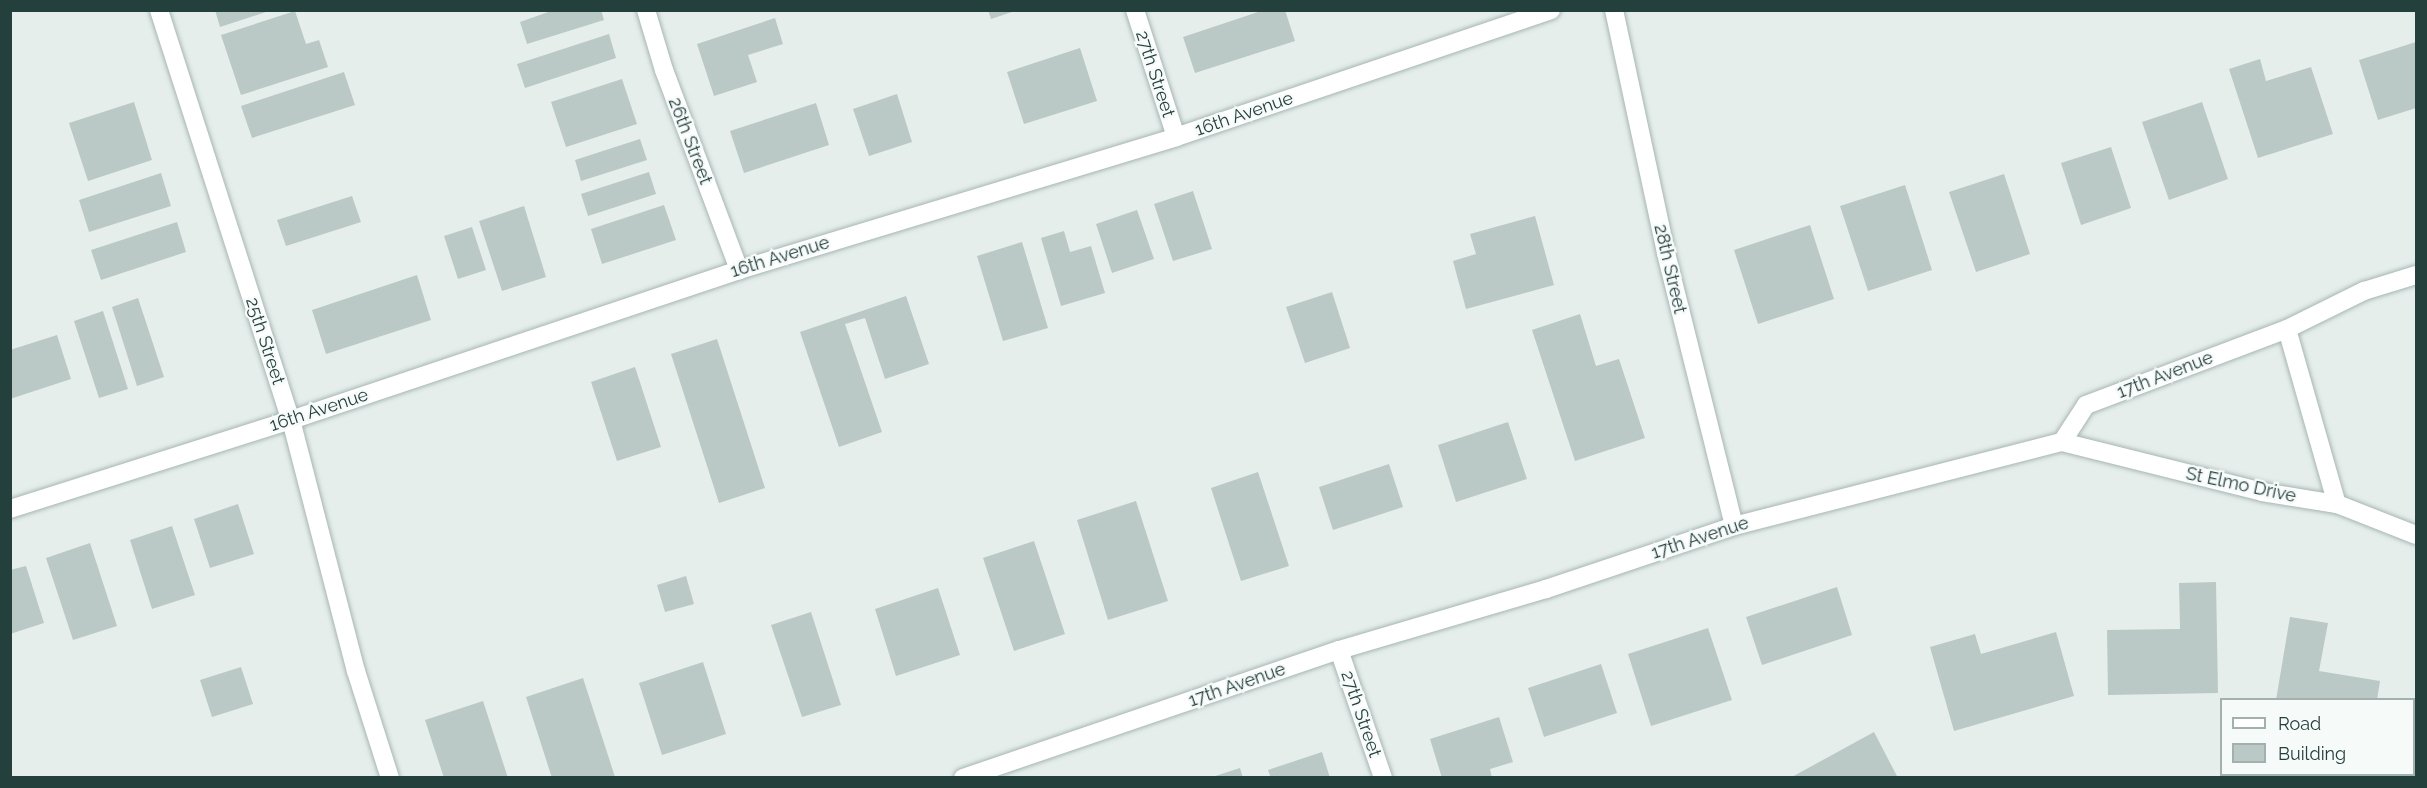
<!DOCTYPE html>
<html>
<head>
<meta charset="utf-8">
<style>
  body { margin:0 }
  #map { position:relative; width:2427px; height:788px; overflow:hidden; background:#e5eeeb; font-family:Raleway,sans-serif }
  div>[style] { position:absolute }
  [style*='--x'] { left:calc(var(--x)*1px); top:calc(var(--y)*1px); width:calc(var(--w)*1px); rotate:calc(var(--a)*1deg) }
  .building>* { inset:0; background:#bac9c5 }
  .roads { filter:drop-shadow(0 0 2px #a7b6b3) drop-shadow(0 0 2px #a7b6b3) }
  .minor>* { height:18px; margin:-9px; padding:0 9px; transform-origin:9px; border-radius:9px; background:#fff }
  span { translate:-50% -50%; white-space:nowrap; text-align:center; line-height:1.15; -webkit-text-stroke:4.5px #f6faf9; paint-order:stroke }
  .street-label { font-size:18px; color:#24403d }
  .frame { position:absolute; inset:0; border:12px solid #24403d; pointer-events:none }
  .legend { position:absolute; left:2220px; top:698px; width:195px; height:78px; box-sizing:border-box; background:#f6faf9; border:2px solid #a2b0ae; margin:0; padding:8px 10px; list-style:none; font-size:18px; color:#24403d }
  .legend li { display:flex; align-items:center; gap:12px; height:30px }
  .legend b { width:30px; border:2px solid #a2b0ae }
</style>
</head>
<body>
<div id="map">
  <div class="building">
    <div style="clip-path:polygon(215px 10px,269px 10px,269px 11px,220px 27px)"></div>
    <div style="clip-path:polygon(554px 10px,601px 10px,604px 20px,527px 44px,520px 22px)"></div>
    <div style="clip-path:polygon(988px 10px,1015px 10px,1015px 11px,991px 19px)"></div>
    <div style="clip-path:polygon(1264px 10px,1285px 10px,1295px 41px,1195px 73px,1183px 37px)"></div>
    <div style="clip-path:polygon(295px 11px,306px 44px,319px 40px,328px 67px,241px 95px,221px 35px)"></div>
    <div style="clip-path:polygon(775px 18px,783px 44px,748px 55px,757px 82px,714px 96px,697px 44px)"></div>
    <div style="clip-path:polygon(609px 34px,616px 58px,525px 88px,517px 64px)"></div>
    <div style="clip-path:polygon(2416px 42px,2416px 108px,2378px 120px,2359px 60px)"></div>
    <div style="clip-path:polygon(1080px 48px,1097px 101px,1024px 124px,1007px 72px)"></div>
    <div style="clip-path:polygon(2260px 59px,2266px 81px,2311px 67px,2333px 134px,2258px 158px,2229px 69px)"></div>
    <div style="clip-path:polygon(344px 72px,355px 105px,252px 138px,241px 106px)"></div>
    <div style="clip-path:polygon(622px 79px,637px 124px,566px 147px,551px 102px)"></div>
    <div style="clip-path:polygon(897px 94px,912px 142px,869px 156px,853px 109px)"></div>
    <div style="clip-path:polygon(134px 102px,152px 160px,88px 181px,69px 123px)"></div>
    <div style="clip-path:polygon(2202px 102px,2228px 179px,2169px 200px,2142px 122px)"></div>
    <div style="clip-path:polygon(816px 103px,829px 145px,744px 173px,730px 131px)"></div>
    <div style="clip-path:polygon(640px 139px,647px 160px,581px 181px,575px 160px)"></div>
    <div style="clip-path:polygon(2111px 147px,2131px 208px,2081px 225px,2061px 163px)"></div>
    <div style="clip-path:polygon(649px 172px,656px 194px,588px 216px,581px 194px)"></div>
    <div style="clip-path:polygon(161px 173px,171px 206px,89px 232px,79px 200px)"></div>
    <div style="clip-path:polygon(2004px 174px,2030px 254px,1976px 272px,1949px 192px)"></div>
    <div style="clip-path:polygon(1905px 185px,1932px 270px,1868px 291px,1840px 206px)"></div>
    <div style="clip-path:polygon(1193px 191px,1212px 249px,1173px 261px,1154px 204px)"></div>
    <div style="clip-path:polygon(352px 196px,361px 222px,286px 246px,277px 220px)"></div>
    <div style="clip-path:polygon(664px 205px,676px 240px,602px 264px,591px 229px)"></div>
    <div style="clip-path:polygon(524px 206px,546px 277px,502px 291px,479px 221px)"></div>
    <div style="clip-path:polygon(1137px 210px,1154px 259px,1112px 273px,1096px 224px)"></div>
    <div style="clip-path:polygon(1535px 216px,1554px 285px,1466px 309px,1453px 261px,1476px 254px,1470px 234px)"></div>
    <div style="clip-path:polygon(177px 222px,186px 252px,101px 280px,91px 250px)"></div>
    <div style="clip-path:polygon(1810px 225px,1834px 299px,1758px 324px,1734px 250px)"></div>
    <div style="clip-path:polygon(472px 227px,486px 270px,458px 279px,444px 236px)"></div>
    <div style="clip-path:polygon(1064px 231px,1070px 252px,1091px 246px,1105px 293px,1061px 306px,1041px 238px)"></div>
    <div style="clip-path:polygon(1022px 242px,1048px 328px,1003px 341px,977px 256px)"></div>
    <div style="clip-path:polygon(417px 275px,431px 320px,326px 354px,312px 310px)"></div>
    <div style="clip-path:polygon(1332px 292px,1350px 348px,1305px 363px,1286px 307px)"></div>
    <div style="clip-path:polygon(906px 296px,929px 364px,885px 379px,865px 318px,845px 324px,882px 432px,839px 447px,800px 332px)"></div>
    <div style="clip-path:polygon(138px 298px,164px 377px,137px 386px,112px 307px)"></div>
    <div style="clip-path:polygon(103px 311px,128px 389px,99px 398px,74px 321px)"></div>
    <div style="clip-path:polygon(1580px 314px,1596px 366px,1619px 359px,1645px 438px,1575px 461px,1532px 330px)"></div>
    <div style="clip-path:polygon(57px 335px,71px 379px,10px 399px,10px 350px)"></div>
    <div style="clip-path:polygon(717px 339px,765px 488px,719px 503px,671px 354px)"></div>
    <div style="clip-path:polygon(635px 367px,661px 447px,617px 461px,591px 382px)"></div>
    <div style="clip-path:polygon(1508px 422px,1527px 479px,1456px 502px,1438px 445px)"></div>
    <div style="clip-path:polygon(1389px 464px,1403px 507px,1333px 530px,1319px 487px)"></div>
    <div style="clip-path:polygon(1258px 472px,1289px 566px,1241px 581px,1211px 488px)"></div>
    <div style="clip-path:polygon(1136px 501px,1168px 601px,1108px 620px,1077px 520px)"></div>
    <div style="clip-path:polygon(238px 504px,254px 554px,210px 568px,194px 519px)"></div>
    <div style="clip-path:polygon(172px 526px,195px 595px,152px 609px,130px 540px)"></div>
    <div style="clip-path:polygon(1034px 541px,1065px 634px,1014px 651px,983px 558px)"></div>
    <div style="clip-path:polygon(90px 543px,117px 626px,73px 640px,46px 558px)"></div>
    <div style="clip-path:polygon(26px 566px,44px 623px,10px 634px,10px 570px)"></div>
    <div style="clip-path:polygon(686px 576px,694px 604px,665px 612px,657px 585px)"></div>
    <div style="clip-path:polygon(2216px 582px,2218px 693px,2108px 695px,2107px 630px,2180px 629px,2179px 583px)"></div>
    <div style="clip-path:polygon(1837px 587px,1852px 635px,1762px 665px,1746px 617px)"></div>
    <div style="clip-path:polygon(938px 588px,960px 655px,896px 676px,875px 609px)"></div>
    <div style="clip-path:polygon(811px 612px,841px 705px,802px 717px,771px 625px)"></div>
    <div style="clip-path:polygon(2290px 617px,2328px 623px,2319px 671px,2380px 681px,2377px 700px,2276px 700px)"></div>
    <div style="clip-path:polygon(1708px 628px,1732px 700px,1651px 726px,1628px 654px)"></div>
    <div style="clip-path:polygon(2056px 632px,2074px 696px,1954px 731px,1930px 647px,1975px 634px,1981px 654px)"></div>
    <div style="clip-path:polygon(703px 662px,726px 734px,662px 755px,639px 683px)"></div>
    <div style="clip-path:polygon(1601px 664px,1617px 713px,1544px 737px,1528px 688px)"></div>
    <div style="clip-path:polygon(241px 667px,253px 704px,212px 717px,200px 680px)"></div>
    <div style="clip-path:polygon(583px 678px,615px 777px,552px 778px,526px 697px)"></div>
    <div style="clip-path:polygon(483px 701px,508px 778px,444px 778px,425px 720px)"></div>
    <div style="clip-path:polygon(1499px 717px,1513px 762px,1490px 769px,1492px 778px,1442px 778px,1430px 739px)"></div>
    <div style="clip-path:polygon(1874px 732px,1898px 778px,1790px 778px)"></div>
    <div style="clip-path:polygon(1322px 752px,1330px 778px,1271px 778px,1268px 770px)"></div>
    <div style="clip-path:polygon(1240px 768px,1243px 778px,1212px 778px,1212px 777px)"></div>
  </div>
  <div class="roads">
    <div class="minor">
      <div style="--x:159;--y:10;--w:431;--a:72.2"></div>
      <div style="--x:291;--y:420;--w:259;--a:75.5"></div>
      <div style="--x:356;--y:671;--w:112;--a:72.4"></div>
      <div style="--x:646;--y:10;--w:63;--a:73.3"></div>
      <div style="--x:664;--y:70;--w:214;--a:69.4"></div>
      <div style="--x:1135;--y:10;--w:133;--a:72.1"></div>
      <div style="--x:1614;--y:10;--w:249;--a:77.9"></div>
      <div style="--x:1666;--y:253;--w:281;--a:76"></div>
      <div style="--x:2287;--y:329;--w:182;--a:74.1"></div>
      <div style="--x:2062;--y:442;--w:206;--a:14"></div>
      <div style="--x:2262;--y:492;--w:76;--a:9.1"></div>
      <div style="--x:2337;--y:504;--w:85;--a:21.4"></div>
      <div style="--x:10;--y:509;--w:295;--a:-17.6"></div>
      <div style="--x:291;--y:420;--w:472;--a:-18.5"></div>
      <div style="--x:739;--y:270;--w:457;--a:-16.9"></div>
      <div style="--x:1176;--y:137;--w:396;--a:-18.7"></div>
      <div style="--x:1339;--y:650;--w:135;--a:71"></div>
      <div style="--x:963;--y:778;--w:397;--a:-18.8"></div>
      <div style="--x:1339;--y:650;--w:216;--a:-16.4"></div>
      <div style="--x:1546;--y:589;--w:198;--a:-18.5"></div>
      <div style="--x:1734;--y:526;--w:339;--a:-14.4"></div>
      <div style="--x:2062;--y:442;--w:44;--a:-57"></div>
      <div style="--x:2086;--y:405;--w:215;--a:-20.7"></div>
      <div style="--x:2287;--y:329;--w:86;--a:-26.3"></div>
      <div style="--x:2364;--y:291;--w:54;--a:-17.1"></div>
    </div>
  </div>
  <div class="street-label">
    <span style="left:1155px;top:74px;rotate:72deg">27th Street</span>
    <span style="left:1244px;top:114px;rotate:-19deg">16th Avenue</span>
    <span style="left:690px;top:141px;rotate:69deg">26th Street</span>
    <span style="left:780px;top:257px;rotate:-17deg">16th Avenue</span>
    <span style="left:1670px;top:269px;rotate:77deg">28th Street</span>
    <span style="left:265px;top:341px;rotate:72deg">25th Street</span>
    <span style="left:2165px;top:375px;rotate:-21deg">17th Avenue</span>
    <span style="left:319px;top:410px;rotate:-18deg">16th Avenue</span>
    <span style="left:2241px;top:485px;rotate:12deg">St Elmo Drive</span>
    <span style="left:1700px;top:538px;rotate:-18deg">17th Avenue</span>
    <span style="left:1237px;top:685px;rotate:-19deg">17th Avenue</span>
    <span style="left:1361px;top:714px;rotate:71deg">27th Street</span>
  </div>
  <div class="frame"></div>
  <ul class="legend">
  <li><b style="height:8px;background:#fff"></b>Road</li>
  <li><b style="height:16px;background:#bac9c5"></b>Building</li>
  </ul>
</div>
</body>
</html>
